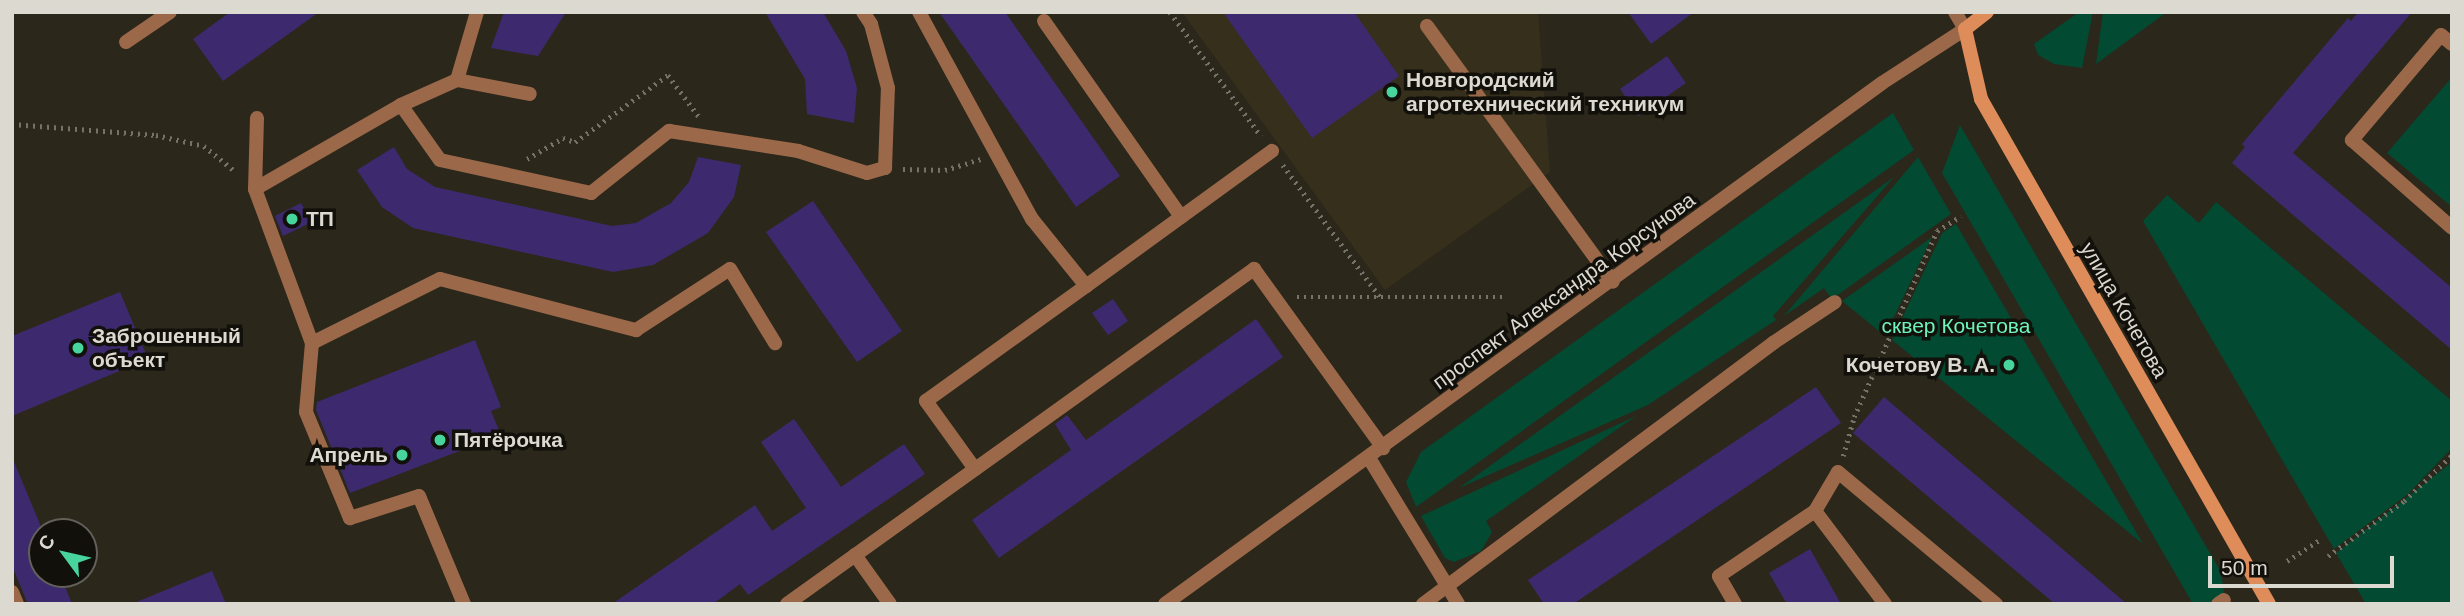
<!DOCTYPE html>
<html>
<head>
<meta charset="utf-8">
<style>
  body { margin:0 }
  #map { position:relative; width:2464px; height:616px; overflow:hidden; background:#2c271b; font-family:Arial,sans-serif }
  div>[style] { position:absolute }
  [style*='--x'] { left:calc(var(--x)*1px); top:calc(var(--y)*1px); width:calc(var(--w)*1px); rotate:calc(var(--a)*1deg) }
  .built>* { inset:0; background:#362f1c }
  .green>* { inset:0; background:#024a32 }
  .building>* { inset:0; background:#3d2a6e }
  .path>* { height:4.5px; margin-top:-2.25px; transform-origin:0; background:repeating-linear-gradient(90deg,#767267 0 2px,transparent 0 7px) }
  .service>* { height:14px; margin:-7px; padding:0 7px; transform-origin:7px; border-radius:7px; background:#9b694a }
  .minor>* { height:14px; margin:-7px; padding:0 7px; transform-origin:7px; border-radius:7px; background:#9b694a }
  .tertiary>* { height:14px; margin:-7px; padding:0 7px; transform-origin:7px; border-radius:7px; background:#9b694a }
  .secondary>* { height:14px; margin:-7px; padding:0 7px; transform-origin:7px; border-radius:7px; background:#dd8c5a }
  .dots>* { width:19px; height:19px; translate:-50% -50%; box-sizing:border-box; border:4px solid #12100b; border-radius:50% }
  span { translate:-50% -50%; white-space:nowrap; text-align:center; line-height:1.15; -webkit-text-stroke:7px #12100b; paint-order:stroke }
  .poi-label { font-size:21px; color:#dcd9d1; font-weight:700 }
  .left { translate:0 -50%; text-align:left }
  .right { translate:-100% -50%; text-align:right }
  .street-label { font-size:21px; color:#dcd9d1 }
  .park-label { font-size:21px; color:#6df4bb }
  .frame { position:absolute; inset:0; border:14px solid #dcd9d1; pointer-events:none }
  .north { position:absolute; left:28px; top:518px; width:70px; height:70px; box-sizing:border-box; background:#12100b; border:2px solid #63605a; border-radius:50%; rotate:303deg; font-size:19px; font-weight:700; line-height:28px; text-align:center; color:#dcd9d1 }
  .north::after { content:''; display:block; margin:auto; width:24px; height:32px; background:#47d49d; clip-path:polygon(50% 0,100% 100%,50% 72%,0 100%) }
  .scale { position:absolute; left:2208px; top:556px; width:186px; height:32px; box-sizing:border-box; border:4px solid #dcd9d1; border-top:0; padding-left:9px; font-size:21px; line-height:24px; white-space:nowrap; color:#dcd9d1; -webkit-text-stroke:5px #12100b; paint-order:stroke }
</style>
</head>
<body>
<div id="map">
  <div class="built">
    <div style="clip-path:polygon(1182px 12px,1538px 12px,1550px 172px,1385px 290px)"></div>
  </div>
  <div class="green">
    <div style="clip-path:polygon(2079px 12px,2093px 12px,2082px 68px,2054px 64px,2038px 55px,2034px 44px)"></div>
    <div style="clip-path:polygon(2103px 12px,2167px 12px,2096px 64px)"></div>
    <div style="clip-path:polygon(2452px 77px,2452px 207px,2387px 153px)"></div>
    <div style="clip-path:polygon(1893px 113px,1914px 150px,1416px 507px,1406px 482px,1421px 452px)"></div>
    <div style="clip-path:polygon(1960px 125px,2221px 572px,2224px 592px,2211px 604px,2193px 604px,1942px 173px)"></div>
    <div style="clip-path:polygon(1918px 157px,1951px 214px,1832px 299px,1824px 288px,1784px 316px)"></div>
    <div style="clip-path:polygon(1894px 177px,1773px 316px,1776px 320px,1648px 405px,1459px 488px)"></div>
    <div style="clip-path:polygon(2167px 195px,2199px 223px,2216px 202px,2452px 401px,2452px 448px,2408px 494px,2334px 549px,2143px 221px)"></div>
    <div style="clip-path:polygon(1956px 224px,2143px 544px,1892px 340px,1942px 233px)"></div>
    <div style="clip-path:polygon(1932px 237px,1885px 336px,1842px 301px)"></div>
    <div style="clip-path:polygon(1636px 416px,1486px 521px,1492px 532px,1481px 551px,1454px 562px,1445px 558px,1421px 516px)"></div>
    <div style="clip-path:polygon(2452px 462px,2452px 604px,2366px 604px,2336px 553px)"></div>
  </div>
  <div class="building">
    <div style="clip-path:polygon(230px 12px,319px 12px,223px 81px,193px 39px)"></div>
    <div style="clip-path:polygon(504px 12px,566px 12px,538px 56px,491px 48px)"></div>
    <div style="clip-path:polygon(765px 12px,823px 12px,846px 51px,857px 88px,854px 123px,807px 114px,805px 79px)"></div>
    <div style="clip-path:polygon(939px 12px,1005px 12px,1120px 176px,1076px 207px)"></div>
    <div style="clip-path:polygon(1223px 12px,1354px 12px,1399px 76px,1312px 138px)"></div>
    <div style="clip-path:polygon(1628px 12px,1694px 12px,1651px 44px)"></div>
    <div style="clip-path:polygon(2358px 12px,2412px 12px,2293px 153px,2452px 288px,2452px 350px,2232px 163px,2245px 147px,2242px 144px,2348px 18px,2351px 21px)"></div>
    <div style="clip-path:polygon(1667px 56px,1686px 83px,1639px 116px,1620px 89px)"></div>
    <div style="clip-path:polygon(394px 147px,407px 169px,435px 187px,612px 226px,636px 223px,671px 203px,689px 182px,698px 157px,741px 165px,734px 197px,708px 233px,653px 265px,613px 272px,413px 228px,382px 207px,357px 170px)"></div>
    <div style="clip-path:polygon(813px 201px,902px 331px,857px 362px,766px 232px)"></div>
    <div style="clip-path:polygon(301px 203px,312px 222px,283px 236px,275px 216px)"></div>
    <div style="clip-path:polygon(120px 292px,148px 359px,12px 416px,12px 336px)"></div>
    <div style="clip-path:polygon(1113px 299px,1128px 321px,1108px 335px,1092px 313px)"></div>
    <div style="clip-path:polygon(1256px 319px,1283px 357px,999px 558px,972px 520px,1071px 450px,1055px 424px,1067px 415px,1086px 440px)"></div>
    <div style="clip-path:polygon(475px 340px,501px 407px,491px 411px,501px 435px,350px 493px,316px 410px,317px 402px)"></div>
    <div style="clip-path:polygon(1816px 387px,1841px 423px,1573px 604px,1544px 604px,1528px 580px)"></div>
    <div style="clip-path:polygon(1884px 397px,2127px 604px,2055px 604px,1853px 433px)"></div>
    <div style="clip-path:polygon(794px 419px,841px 487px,904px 444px,925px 474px,748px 595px,740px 584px,713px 604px,612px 604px,755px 505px,772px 531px,806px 508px,761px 442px)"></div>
    <div style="clip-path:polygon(12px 457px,42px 529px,42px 574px,60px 574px,72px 604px,28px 604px,12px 566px)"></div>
    <div style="clip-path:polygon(1810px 549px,1841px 604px,1787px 604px,1769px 573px)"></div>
    <div style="clip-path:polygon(212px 571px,226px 604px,134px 604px,134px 603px)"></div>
  </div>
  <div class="path">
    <div style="--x:1170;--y:12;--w:154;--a:53.7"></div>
    <div style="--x:12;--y:124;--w:144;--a:4.4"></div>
    <div style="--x:156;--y:135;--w:49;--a:12.9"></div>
    <div style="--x:204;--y:146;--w:41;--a:39.1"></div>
    <div style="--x:527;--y:159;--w:42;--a:-30.3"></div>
    <div style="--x:563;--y:138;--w:13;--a:18"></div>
    <div style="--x:575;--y:142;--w:115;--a:-35.8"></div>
    <div style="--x:668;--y:75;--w:54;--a:53.3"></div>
    <div style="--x:1283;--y:165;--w:164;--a:53.7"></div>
    <div style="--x:903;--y:169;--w:42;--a:1.4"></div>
    <div style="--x:945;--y:170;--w:37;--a:-17"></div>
    <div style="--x:1297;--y:297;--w:205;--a:0"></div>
    <div style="--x:1843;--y:456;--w:41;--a:-74.2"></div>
    <div style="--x:1854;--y:417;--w:204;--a:-66"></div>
    <div style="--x:1937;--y:231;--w:28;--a:-32"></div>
    <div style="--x:2328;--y:556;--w:94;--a:-35.9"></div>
    <div style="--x:2404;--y:501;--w:66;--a:-43.8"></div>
    <div style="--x:2287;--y:561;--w:38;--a:-33"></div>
  </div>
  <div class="service">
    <div style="--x:919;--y:12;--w:236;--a:61.4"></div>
    <div style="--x:1032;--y:219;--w:86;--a:51.1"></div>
    <div style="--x:1086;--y:286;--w:230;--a:-36"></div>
    <div style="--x:1044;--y:21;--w:239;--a:55"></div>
    <div style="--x:1427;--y:26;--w:316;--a:54"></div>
    <div style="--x:2452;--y:44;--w:14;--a:-141"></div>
    <div style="--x:2441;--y:35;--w:138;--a:130.3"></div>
    <div style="--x:2352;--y:140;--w:133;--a:41.3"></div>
    <div style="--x:457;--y:80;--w:71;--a:-73.6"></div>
    <div style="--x:401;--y:105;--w:67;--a:54.7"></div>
    <div style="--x:440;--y:160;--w:155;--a:12.3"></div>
    <div style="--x:591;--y:193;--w:100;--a:-38.5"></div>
    <div style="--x:669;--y:131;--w:131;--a:8.8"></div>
    <div style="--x:798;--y:151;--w:72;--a:17.7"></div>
    <div style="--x:867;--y:173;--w:19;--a:-16"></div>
    <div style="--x:885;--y:168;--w:80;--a:-87.9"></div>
    <div style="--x:888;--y:88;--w:66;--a:-104.9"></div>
    <div style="--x:871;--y:24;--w:14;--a:-124"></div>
    <div style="--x:257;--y:118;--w:71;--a:91.6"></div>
    <div style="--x:255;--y:189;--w:164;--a:69.7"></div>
    <div style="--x:312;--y:343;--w:143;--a:-26.6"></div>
    <div style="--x:440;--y:279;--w:203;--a:14.6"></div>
    <div style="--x:636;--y:330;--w:112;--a:-33"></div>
    <div style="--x:730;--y:269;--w:87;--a:58.7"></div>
    <div style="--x:255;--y:189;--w:168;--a:-29.9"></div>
    <div style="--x:401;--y:105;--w:61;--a:-24.1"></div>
    <div style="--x:457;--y:80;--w:74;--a:10.9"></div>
    <div style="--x:312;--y:343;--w:69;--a:95"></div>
    <div style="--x:306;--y:412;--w:115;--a:67.5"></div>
    <div style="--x:350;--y:518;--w:72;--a:-17.7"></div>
    <div style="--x:419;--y:496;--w:117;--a:67.4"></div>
    <div style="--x:1369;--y:458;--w:171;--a:58.6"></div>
    <div style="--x:975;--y:469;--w:84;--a:-125.8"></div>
    <div style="--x:926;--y:401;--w:197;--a:-35.7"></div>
    <div style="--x:1815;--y:511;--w:116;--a:53"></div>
    <div style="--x:855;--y:555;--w:60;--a:54.5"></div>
    <div style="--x:12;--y:592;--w:13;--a:67"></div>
    <div style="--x:787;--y:604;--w:575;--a:-35.65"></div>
    <div style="--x:1254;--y:269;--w:221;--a:54.2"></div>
    <div style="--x:1423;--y:604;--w:437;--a:-36.7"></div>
    <div style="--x:1773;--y:343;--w:74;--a:-33.5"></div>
    <div style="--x:1735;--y:604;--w:32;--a:-120"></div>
    <div style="--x:1719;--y:576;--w:116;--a:-34.1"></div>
    <div style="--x:1815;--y:511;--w:45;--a:-59.5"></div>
    <div style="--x:1838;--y:472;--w:206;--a:39.9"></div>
    <div style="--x:2218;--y:604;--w:7;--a:-34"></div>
  </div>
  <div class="minor">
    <div style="--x:1955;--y:12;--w:20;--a:60"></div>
    <div style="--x:126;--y:42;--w:53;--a:-34.3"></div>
  </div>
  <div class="tertiary">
    <div style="--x:1165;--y:604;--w:886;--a:-36"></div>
    <div style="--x:1882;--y:83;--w:99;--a:-33"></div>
  </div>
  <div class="secondary">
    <div style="--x:1987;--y:12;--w:28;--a:142"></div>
    <div style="--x:1965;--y:29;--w:72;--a:77.1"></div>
    <div style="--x:1981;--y:99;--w:581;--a:60.3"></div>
  </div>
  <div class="dots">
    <div style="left:1392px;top:92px;background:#47d49d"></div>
    <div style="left:292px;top:219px;background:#47d49d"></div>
    <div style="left:78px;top:348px;background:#47d49d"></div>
    <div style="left:2009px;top:365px;background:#47d49d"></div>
    <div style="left:440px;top:440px;background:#47d49d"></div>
    <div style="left:402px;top:455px;background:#47d49d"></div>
  </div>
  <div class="poi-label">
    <span class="left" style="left:1406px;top:92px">Новгородский<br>агротехнический техникум</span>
    <span class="left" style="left:306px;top:219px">ТП</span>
    <span class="left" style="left:92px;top:348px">Заброшенный<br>объект</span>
    <span class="right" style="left:1995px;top:365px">Кочетову В. А.</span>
    <span class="left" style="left:454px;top:440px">Пятёрочка</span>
    <span class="right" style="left:388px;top:455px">Апрель</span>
  </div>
  <div class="street-label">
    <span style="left:1564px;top:291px;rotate:-36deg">проспект Александра Корсунова</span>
    <span style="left:2124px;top:310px;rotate:60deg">улица Кочетова</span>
  </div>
  <div class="park-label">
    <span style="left:1956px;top:326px">сквер Кочетова</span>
  </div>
  <div class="frame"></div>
  <div class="north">С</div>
  <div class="scale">50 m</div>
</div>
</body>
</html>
